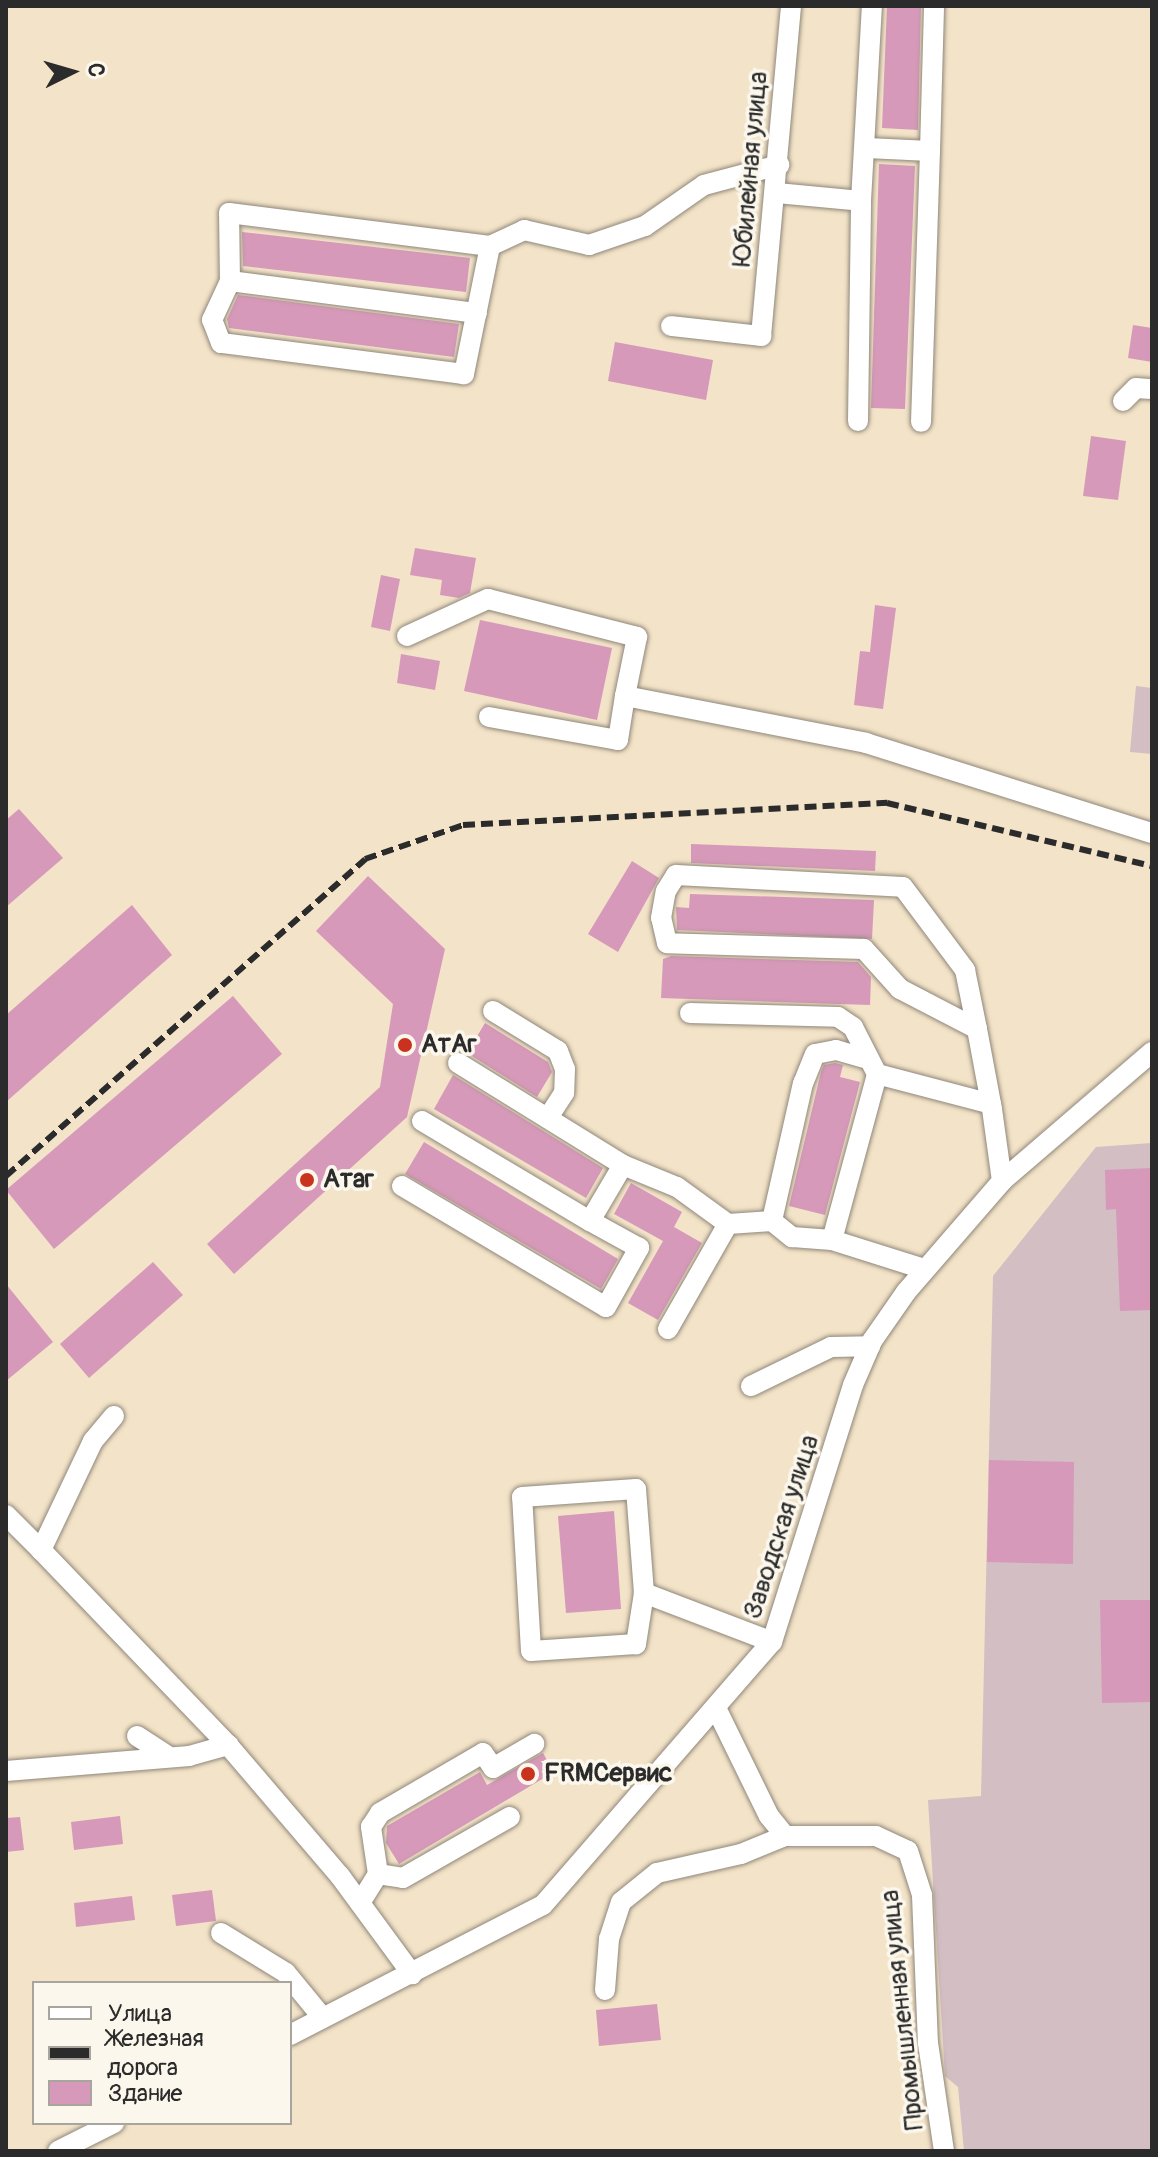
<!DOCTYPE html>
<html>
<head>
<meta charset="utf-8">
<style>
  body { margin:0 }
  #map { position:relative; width:1158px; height:2157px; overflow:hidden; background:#f3e3c8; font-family:Pangolin,sans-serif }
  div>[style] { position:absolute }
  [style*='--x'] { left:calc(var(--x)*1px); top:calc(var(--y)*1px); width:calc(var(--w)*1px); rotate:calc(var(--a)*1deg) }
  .industrial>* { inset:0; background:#d2bec3 }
  .building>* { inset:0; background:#d699b9 }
  .roads { filter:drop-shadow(0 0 2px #8f877a) drop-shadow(0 0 2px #8f877a) }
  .minor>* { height:20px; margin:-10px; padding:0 10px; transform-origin:10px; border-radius:10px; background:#fff }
  .rail>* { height:6px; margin-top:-3px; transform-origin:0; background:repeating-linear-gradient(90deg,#2b2b2b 0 12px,transparent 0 18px) }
  .dots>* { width:22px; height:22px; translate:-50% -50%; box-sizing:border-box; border:4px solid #fbf7ec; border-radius:50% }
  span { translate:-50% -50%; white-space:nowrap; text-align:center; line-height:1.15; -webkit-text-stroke:7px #fbf7ec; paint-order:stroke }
  .street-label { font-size:26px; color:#2b2b2b }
  .poi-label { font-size:26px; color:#2b2b2b; font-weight:700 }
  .left { translate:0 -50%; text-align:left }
  .frame { position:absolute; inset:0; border:8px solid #2b2b2b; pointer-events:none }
  .legend { position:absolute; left:32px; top:1981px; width:260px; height:144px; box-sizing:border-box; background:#fbf7ec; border:2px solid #a8a59f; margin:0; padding:10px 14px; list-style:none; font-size:24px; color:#2b2b2b }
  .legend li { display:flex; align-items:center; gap:16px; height:40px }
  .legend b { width:40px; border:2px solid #a8a59f }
  .north { position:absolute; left:32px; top:32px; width:80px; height:80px; -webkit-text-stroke:6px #fbf7ec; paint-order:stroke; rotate:85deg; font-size:22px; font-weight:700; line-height:32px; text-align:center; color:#2b2b2b }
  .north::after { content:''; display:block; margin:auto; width:28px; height:36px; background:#2b2b2b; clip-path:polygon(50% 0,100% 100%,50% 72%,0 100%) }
</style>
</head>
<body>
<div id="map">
  <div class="industrial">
    <div style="clip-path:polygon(1136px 686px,1152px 688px,1152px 754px,1130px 752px)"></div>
    <div style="clip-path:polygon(1152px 1143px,1152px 2151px,964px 2151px,958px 2087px,945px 2076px,928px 1800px,981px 1796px,993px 1276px,1096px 1147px)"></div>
  </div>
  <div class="building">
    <div style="clip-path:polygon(887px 6px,921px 6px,918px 130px,882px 128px)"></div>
    <div style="clip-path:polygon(879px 164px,915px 166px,905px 409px,871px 408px)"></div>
    <div style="clip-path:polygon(242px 232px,470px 258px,466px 292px,243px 266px)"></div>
    <div style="clip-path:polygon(238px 295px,459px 324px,454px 357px,229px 328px,227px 319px)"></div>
    <div style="clip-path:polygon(1133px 325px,1152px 328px,1152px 362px,1128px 358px)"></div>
    <div style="clip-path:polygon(615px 342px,713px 360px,706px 400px,608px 381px)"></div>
    <div style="clip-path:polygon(1091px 436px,1126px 441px,1118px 500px,1083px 496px)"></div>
    <div style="clip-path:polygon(415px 548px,476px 558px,470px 593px,459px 598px,440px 595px,442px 580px,410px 575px)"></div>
    <div style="clip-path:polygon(381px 575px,400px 579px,390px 631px,371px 627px)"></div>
    <div style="clip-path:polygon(875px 605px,896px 608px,883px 709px,854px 705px,860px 651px,870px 652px)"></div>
    <div style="clip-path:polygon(480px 620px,612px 648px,597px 720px,464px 691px)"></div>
    <div style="clip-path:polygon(401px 654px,440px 661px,435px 690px,397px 683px)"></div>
    <div style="clip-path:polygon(19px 809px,63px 858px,6px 907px,6px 820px)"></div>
    <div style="clip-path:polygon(691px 844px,876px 851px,875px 871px,691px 863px)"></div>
    <div style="clip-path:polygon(632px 861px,659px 878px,618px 952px,588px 934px)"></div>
    <div style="clip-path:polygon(368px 876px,445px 949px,407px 1117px,234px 1274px,207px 1244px,380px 1087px,393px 1004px,316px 931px)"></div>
    <div style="clip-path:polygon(690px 894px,874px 900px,872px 939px,677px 930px,676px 907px,689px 908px)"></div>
    <div style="clip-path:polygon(132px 905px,172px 955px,6px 1102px,6px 1015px)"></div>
    <div style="clip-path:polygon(671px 956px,858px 962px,871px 977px,870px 1005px,661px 998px,663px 959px)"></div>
    <div style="clip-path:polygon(233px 996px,282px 1054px,54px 1249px,6px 1190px)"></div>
    <div style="clip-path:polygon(485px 1023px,548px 1062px,552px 1072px,537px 1097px,467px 1053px)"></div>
    <div style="clip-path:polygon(835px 1063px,843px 1065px,840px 1077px,860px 1082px,825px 1215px,789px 1206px,821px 1072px,824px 1065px)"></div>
    <div style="clip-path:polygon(453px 1075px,603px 1168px,586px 1198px,434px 1109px)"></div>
    <div style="clip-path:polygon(424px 1142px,618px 1259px,601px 1289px,405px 1174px)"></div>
    <div style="clip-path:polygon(1152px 1168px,1152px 1310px,1120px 1311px,1116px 1209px,1106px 1210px,1105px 1170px)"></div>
    <div style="clip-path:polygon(631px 1183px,682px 1212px,674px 1227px,702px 1243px,658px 1320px,628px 1303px,663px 1241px,614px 1214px)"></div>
    <div style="clip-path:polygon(153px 1262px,183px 1295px,89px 1378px,60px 1344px)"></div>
    <div style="clip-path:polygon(6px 1284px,53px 1342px,6px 1381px)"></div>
    <div style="clip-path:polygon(989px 1460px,1074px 1462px,1073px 1564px,987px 1562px)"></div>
    <div style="clip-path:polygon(614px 1511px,621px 1609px,566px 1613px,558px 1516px)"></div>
    <div style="clip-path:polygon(1100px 1600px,1152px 1600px,1152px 1702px,1102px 1703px)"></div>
    <div style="clip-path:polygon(543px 1753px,554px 1772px,399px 1864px,386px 1843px,387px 1826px,480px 1772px,487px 1785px)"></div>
    <div style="clip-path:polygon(120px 1816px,123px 1844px,74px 1850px,71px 1822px)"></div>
    <div style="clip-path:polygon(20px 1817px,24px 1850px,6px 1852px,6px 1818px)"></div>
    <div style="clip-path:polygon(212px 1890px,216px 1921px,176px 1926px,172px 1895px)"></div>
    <div style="clip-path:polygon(132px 1896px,135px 1920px,76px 1927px,74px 1903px)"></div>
    <div style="clip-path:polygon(657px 2004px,661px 2040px,599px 2046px,596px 2010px)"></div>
  </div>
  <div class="roads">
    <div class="minor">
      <div style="--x:867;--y:148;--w:63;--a:2.7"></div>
      <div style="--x:930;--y:151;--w:271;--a:91.9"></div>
      <div style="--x:930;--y:151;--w:145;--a:-88.4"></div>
      <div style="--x:777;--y:193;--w:84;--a:5.4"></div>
      <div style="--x:490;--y:246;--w:131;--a:101.5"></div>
      <div style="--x:464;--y:374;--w:245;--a:-172.7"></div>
      <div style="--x:221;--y:343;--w:25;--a:-111"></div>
      <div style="--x:212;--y:320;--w:43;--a:-65.2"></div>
      <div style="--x:230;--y:281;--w:68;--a:-90.8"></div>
      <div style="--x:229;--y:213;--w:263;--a:7.2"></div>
      <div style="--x:490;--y:246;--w:38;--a:-25"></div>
      <div style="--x:524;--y:230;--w:67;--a:13"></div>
      <div style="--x:589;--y:245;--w:59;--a:-18.7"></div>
      <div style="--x:645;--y:226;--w:72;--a:-34.8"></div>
      <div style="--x:704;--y:185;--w:78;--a:-14.9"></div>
      <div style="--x:230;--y:281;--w:249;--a:7.4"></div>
      <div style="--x:671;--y:326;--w:91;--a:6.3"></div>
      <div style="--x:761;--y:336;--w:331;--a:-84.8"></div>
      <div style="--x:1123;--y:401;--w:18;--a:-45"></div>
      <div style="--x:1136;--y:388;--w:16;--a:4"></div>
      <div style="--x:858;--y:421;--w:220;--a:-89.2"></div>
      <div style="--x:861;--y:201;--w:195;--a:-86.8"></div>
      <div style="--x:407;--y:636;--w:89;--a:-24.6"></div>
      <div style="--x:488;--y:599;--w:154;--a:14.3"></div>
      <div style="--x:637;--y:637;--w:60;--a:101.5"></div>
      <div style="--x:489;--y:717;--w:131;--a:10.1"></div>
      <div style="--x:618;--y:740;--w:45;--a:-81"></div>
      <div style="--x:625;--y:696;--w:246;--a:11"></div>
      <div style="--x:866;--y:743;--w:300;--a:17.5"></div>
      <div style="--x:493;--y:1011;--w:76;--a:31.6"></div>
      <div style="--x:558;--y:1051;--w:19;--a:69"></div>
      <div style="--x:565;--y:1069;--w:24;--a:92"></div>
      <div style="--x:564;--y:1093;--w:30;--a:123"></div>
      <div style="--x:690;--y:1013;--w:148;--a:1.5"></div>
      <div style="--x:838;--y:1017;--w:18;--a:34"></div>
      <div style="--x:853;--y:1027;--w:53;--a:62.9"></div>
      <div style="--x:877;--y:1074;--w:118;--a:14.7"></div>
      <div style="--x:977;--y:1029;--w:87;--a:-152.5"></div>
      <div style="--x:900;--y:989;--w:54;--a:-132"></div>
      <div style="--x:864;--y:949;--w:197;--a:-178.3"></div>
      <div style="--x:667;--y:943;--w:26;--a:-103"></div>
      <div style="--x:661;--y:918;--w:27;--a:-80"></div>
      <div style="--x:666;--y:891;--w:19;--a:-58"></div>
      <div style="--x:676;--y:875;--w:227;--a:3"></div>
      <div style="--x:903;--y:887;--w:104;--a:53.2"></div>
      <div style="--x:965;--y:970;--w:60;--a:78.5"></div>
      <div style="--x:977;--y:1029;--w:81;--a:79.4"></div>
      <div style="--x:992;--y:1109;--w:73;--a:82.1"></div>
      <div style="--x:864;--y:1058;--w:29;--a:-164"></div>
      <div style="--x:836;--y:1050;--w:21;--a:169"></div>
      <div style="--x:815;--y:1054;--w:31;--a:112"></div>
      <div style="--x:803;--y:1083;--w:141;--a:102.7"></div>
      <div style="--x:772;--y:1221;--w:26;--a:39"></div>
      <div style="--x:792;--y:1237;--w:40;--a:4.3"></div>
      <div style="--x:832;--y:1240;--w:172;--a:-74.8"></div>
      <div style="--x:458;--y:1063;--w:194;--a:31.7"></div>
      <div style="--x:422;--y:1121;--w:196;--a:30.8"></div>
      <div style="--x:402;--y:1186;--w:237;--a:30.7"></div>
      <div style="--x:606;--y:1307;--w:68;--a:-60.8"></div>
      <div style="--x:639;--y:1248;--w:56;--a:-151.1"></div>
      <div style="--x:590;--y:1221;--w:65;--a:-59.5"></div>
      <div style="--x:623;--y:1165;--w:58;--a:22.2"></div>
      <div style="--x:677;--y:1187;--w:63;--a:36"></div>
      <div style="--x:728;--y:1224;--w:44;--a:-3.9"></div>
      <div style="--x:832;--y:1240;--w:96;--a:17.5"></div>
      <div style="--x:668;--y:1329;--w:121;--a:-60.3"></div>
      <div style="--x:751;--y:1386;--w:89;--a:-26"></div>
      <div style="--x:831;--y:1347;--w:39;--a:-1"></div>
      <div style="--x:114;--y:1416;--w:33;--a:130"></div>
      <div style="--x:93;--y:1441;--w:121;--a:115.5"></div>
      <div style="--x:41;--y:1550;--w:270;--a:46.2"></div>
      <div style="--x:228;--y:1745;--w:172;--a:49.5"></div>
      <div style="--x:340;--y:1876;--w:122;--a:53.7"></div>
      <div style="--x:6;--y:1515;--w:49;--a:45"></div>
      <div style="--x:644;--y:1593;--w:52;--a:98.9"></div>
      <div style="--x:636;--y:1644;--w:105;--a:176.2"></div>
      <div style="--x:531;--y:1651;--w:154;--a:-93.3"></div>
      <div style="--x:522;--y:1497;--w:114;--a:-4"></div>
      <div style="--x:636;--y:1489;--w:104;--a:85.6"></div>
      <div style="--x:644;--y:1593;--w:137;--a:20.9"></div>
      <div style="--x:716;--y:1708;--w:120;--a:63.9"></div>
      <div style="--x:769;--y:1816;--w:26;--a:51"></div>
      <div style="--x:785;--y:1836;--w:91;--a:0"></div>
      <div style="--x:876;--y:1836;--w:35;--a:25"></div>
      <div style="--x:908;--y:1851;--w:46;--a:72.3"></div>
      <div style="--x:922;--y:1895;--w:148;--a:87.7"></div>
      <div style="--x:928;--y:2043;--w:109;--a:81.6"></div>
      <div style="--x:137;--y:1736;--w:38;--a:33"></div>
      <div style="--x:6;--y:1771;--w:184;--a:-4.7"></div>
      <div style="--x:189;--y:1756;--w:41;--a:-15.8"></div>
      <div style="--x:378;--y:1874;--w:48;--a:-98.5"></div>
      <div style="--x:371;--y:1827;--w:17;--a:-57"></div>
      <div style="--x:380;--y:1813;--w:119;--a:-30.2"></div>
      <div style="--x:483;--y:1753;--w:18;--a:56"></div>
      <div style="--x:493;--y:1768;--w:48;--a:-30.3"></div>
      <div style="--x:360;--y:1903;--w:34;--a:-58"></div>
      <div style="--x:378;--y:1874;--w:25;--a:9"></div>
      <div style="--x:403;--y:1878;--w:123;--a:-29.7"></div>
      <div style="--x:221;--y:1933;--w:76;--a:31.6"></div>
      <div style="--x:286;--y:1973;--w:58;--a:50.6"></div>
      <div style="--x:605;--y:1990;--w:51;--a:-85.5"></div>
      <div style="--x:609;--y:1939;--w:39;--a:-72"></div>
      <div style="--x:621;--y:1902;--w:46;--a:-38.9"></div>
      <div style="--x:657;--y:1873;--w:86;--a:-12.7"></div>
      <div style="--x:741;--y:1854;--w:48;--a:-22.2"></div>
      <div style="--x:290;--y:2035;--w:284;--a:-27.2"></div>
      <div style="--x:543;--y:1905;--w:349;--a:-49"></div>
      <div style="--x:772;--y:1642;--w:269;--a:-72.5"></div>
      <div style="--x:853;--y:1385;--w:48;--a:-66.6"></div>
      <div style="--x:872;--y:1341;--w:60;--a:-55.2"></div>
      <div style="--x:906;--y:1292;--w:147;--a:-49.1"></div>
      <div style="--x:1002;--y:1181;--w:198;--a:-40.7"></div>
      <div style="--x:58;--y:2151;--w:63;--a:-26.6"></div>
    </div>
  </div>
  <div class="rail">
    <div style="--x:6;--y:1176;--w:479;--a:-41.4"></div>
    <div style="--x:365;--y:859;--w:104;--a:-19.1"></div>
    <div style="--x:463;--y:825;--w:425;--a:-3"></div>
    <div style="--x:887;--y:803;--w:272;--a:13.4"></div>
  </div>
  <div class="dots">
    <div style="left:405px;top:1045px;background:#c8321e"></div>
    <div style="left:307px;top:1180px;background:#c8321e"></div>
    <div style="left:528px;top:1774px;background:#c8321e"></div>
  </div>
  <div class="street-label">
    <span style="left:751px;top:169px;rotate:-85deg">Юбилейная улица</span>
    <span style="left:782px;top:1527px;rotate:-72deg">Заводская улица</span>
    <span style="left:903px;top:2010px;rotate:-96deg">Промышленная улица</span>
  </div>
  <div class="poi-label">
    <span class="left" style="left:421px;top:1045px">АтАг</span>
    <span class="left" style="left:323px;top:1180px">Атаг</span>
    <span class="left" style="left:544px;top:1774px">FRMСервис</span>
  </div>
  <div class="frame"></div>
  <ul class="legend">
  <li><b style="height:10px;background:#fff"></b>Улица</li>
  <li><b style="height:10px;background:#2b2b2b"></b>Железная дорога</li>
  <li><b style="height:22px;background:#d699b9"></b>Здание</li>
  </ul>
  <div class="north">С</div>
</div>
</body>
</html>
